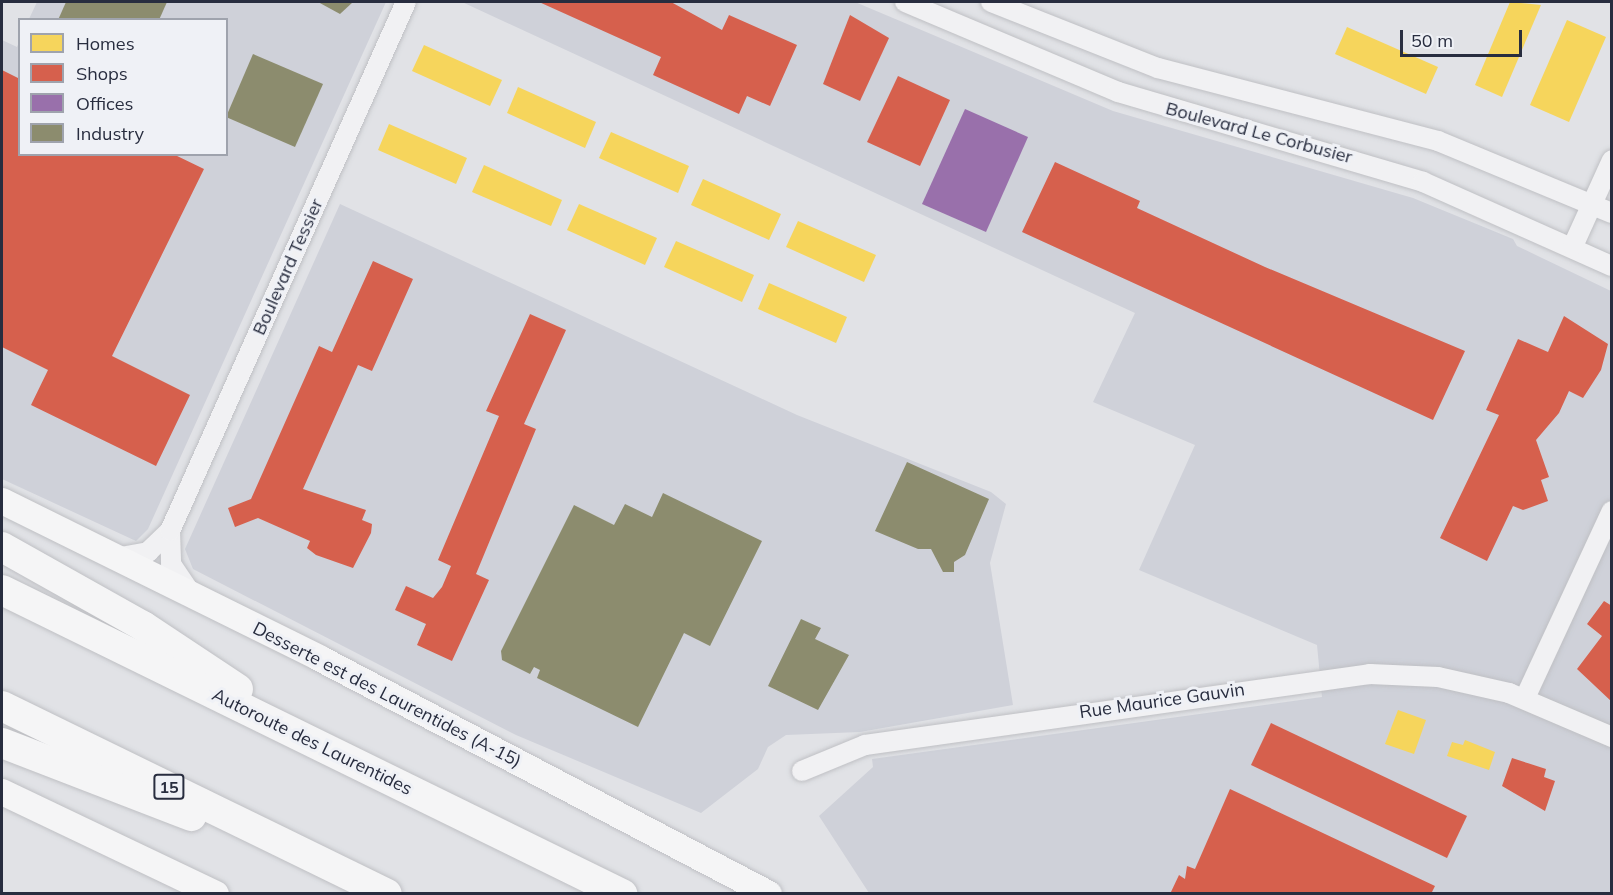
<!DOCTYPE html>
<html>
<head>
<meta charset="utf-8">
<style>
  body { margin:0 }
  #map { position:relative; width:1613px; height:895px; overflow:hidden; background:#e1e2e6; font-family:Mulish,sans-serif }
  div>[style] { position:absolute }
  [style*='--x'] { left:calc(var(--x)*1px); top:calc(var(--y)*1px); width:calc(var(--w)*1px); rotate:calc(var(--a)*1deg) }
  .built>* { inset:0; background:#cfd1d9 }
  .homes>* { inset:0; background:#f6d55c }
  .shops>* { inset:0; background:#d6604d }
  .offices>* { inset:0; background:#9970ab }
  .industry>* { inset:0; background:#8c8c6e }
  .roads { filter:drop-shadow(0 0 2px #bfc0c4) drop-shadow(0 0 2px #bfc0c4) }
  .minor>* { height:20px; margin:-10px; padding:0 10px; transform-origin:10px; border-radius:10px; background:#f1f1f3 }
  .major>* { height:26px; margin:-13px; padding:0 13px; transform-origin:13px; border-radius:13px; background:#f5f5f6 }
  .highway>* { height:30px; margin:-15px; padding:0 15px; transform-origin:15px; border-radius:15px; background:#f5f5f6 }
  span { translate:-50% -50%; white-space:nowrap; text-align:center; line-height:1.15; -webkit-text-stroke:6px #eff1f6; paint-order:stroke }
  .shield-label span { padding:2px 4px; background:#eff1f6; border:2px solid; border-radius:4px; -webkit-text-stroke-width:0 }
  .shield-label { font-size:16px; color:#282d3f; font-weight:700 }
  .street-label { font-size:18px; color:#282d3f }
  .frame { position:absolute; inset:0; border:3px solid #282d3f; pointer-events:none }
  .legend { position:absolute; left:18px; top:18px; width:210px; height:138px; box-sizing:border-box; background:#eff1f6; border:2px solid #9fa3ad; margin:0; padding:8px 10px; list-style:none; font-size:18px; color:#282d3f }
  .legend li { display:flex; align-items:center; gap:12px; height:30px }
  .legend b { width:30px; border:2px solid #9fa3ad }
  .scale { position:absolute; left:1400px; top:30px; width:122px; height:27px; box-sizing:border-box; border:3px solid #282d3f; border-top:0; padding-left:8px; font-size:18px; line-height:21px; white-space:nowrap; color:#282d3f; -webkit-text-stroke:4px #eff1f6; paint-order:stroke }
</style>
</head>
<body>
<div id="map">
  <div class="built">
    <div style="clip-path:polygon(37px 2px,386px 2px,148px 529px,136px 541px,2px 479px,2px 40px,17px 47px,19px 42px,20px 154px,226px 154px,226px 20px,29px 19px)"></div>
    <div style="clip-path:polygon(462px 2px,855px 2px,1113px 111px,1413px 198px,1513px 239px,1517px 246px,1611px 291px,1611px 893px,869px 893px,819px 816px,873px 767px,872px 759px,1322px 697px,1317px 645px,1139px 570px,1195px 445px,1093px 402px,1135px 313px)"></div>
    <div style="clip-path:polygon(340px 204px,797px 415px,991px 492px,1006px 504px,990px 563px,1013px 705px,860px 732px,786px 735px,768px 747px,758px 769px,701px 813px,516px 735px,193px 569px,185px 549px)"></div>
  </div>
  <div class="homes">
    <div style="clip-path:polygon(1510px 2px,1541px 5px,1502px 97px,1475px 85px)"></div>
    <div style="clip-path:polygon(1567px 20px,1606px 37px,1569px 122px,1530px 105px)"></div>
    <div style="clip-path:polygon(1347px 27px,1438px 67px,1426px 94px,1335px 54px)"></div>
    <div style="clip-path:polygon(424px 45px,502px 80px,490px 106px,412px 71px)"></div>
    <div style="clip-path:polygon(518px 87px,596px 122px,585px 148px,507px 113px)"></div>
    <div style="clip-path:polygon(389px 124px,467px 158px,456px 184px,378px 150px)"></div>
    <div style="clip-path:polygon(611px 132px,689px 166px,678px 193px,599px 158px)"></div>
    <div style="clip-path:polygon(484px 165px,562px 200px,551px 226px,472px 192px)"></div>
    <div style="clip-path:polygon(703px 179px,781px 214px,769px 240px,691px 205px)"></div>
    <div style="clip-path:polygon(579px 204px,657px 238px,645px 265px,567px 230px)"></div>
    <div style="clip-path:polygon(798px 221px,876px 255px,864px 282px,786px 247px)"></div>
    <div style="clip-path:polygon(676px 241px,754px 275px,742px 302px,664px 267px)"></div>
    <div style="clip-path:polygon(769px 283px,847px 317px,836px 343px,758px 309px)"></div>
    <div style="clip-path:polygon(1398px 710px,1426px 720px,1414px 754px,1385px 744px)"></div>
    <div style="clip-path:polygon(1465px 740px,1495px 752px,1489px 770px,1447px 756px,1452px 742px,1463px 745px)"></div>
  </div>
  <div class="shops">
    <div style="clip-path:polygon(539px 2px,671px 2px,722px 30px,729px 15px,797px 45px,770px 106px,747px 96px,739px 114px,653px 75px,661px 57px)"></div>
    <div style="clip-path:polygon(850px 15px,889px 38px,860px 101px,823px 84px)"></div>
    <div style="clip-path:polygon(2px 70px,20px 79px,20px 154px,173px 154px,204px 169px,112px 356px,190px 395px,156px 466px,31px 405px,48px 370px,2px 347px)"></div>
    <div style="clip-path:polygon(898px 76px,950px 100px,920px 166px,867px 142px)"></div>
    <div style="clip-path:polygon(1055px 162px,1140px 201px,1137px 208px,1265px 267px,1465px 351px,1433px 420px,1022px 232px)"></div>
    <div style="clip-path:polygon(373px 261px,413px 279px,372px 371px,358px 365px,303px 489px,366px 510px,362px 520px,372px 524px,371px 533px,353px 568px,316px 555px,307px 548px,310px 541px,258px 518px,235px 527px,228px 508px,251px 499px,319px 346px,332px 352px)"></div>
    <div style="clip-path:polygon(530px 314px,566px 330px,524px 424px,536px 429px,476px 574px,489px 580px,452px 661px,417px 645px,426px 624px,395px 610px,406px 586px,433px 598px,442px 587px,451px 566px,438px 560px,499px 416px,486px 411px)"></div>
    <div style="clip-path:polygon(1564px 316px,1608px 344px,1601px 370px,1583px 398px,1569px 391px,1559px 413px,1536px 440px,1549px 477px,1541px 480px,1548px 501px,1523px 510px,1513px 506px,1487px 561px,1440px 538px,1499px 415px,1486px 410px,1518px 339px,1548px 352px)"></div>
    <div style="clip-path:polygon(1604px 601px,1612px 606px,1612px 702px,1577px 669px,1602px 636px,1587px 624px)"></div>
    <div style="clip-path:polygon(1271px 723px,1467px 816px,1447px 858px,1251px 765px)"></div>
    <div style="clip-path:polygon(1512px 758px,1546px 769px,1544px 777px,1555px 781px,1545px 811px,1502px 786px)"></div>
    <div style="clip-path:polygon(1230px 789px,1435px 886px,1431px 894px,1170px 894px,1179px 875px,1185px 879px,1187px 866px,1195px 869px)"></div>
  </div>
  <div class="offices">
    <div style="clip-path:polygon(965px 109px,1028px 137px,986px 232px,922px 204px)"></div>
  </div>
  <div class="industry">
    <div style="clip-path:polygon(66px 2px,167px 2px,159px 20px,58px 20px)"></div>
    <div style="clip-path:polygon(318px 2px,353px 2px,340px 14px)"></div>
    <div style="clip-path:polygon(253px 54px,323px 84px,295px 147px,226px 117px)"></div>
    <div style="clip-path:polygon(907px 462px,989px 499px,965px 555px,954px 562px,954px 572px,943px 572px,931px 549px,918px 549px,875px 531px)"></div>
    <div style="clip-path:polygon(663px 493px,762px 541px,710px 646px,684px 633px,638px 727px,537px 678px,540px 670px,534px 667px,530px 674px,502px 660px,501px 651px,574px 505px,614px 525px,625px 504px,652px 517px)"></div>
    <div style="clip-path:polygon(801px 619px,821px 628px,815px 639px,849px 655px,818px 710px,768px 686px)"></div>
  </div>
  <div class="roads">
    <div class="minor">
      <div style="--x:905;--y:2;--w:231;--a:22.9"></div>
      <div style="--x:1118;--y:92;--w:318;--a:16.4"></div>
      <div style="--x:1423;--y:182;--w:207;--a:24"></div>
      <div style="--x:991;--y:2;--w:180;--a:21.6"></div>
      <div style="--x:1158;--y:68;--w:289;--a:14.6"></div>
      <div style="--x:1438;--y:141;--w:188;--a:22.5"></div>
      <div style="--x:1573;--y:246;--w:94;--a:-65.6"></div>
      <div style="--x:170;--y:531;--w:33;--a:88"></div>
      <div style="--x:171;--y:564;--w:36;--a:56"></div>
      <div style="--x:115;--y:558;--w:34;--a:-10"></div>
      <div style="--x:148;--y:552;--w:30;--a:-44"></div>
      <div style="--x:170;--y:531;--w:579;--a:-65.96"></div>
      <div style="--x:1525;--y:698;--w:206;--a:-65.1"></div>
      <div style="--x:802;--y:771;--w:68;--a:-22.4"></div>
      <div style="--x:865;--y:745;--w:510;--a:-8"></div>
      <div style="--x:1370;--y:674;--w:68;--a:2.5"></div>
      <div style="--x:1438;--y:677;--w:73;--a:12.7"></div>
      <div style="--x:1509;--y:693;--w:112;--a:23.1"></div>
    </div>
    <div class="major">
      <div style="--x:2;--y:501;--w:354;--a:26.3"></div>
      <div style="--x:319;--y:658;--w:508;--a:27.67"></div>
      <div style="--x:2;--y:792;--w:237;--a:25.5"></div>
    </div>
    <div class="highway">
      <div style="--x:2;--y:547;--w:162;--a:29.3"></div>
      <div style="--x:143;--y:626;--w:114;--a:33.6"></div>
      <div style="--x:2;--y:590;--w:691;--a:26.12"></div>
      <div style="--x:2;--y:706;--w:428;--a:26"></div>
      <div style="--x:2;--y:743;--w:203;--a:21.1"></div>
    </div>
  </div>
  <div class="shield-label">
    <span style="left:169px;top:787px">15</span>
  </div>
  <div class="street-label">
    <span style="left:1259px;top:133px;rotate:15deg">Boulevard Le Corbusier</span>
    <span style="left:288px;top:267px;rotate:-66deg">Boulevard Tessier</span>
    <span style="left:387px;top:695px;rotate:27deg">Desserte est des Laurentides (A-15)</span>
    <span style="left:1162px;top:701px;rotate:-8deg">Rue Maurice Gauvin</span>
    <span style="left:312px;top:742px;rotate:26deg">Autoroute des Laurentides</span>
  </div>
  <div class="frame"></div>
  <ul class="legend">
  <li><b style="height:16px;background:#f6d55c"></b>Homes</li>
  <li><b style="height:16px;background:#d6604d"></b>Shops</li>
  <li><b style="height:16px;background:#9970ab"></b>Offices</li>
  <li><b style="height:16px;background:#8c8c6e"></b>Industry</li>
  </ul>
  <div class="scale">50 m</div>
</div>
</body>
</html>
